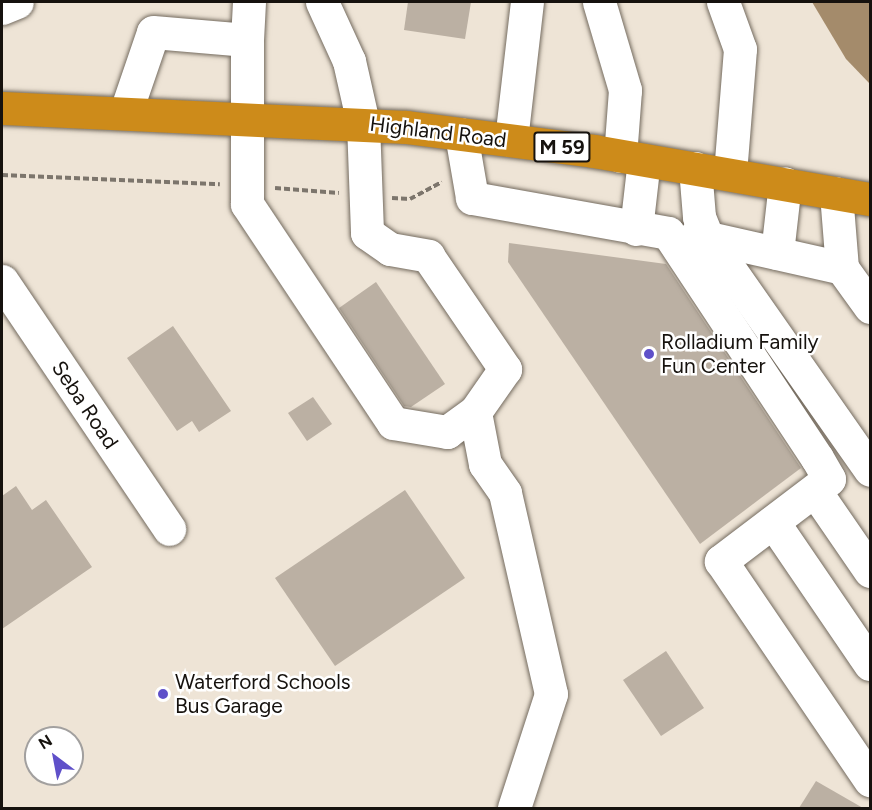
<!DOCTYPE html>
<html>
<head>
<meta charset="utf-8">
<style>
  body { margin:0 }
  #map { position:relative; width:872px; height:810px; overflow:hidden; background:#eee4d6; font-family:Figtree,sans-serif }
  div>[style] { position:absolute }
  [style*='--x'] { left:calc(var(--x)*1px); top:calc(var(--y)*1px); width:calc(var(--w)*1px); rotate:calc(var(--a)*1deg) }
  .water>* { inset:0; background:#a48b6b }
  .building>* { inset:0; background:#bbb0a3 }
  .path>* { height:4px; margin-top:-2px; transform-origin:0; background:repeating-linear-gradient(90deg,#7c756c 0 6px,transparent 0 9px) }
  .roads { filter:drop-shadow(0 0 2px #746b5f) drop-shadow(0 0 2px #746b5f) }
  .minor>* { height:33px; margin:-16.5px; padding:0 16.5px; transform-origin:16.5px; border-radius:16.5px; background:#fff }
  .highway>* { height:33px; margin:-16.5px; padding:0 16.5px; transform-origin:16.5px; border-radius:16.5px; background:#cd8b1a }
  .dots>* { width:16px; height:16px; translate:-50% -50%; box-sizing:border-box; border:3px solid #fff; border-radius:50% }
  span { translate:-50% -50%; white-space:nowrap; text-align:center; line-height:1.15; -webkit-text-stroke:5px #fff; paint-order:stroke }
  .shield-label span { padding:2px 4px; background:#fff; border:2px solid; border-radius:4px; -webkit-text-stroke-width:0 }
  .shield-label { font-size:20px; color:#16120e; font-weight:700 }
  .street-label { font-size:21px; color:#16120e }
  .poi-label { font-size:21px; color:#16120e }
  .left { translate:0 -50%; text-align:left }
  .frame { position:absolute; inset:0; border:3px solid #16120e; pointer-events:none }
  .north { position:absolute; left:24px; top:726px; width:60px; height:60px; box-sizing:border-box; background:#fff; border:2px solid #a2a09f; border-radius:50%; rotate:328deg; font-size:16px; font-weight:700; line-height:24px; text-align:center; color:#16120e }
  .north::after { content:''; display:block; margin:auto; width:21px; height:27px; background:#5f50c9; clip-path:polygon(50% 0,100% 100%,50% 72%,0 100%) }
</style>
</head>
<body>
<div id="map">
  <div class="water">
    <div style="clip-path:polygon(812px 2px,870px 2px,870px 84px,846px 59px)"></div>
  </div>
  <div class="building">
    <div style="clip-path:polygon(408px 2px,471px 2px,465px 39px,404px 30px)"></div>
    <div style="clip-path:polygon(509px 243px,666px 264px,801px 468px,700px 544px,508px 262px)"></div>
    <div style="clip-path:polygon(376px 282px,445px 384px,411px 407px,404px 406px,339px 308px)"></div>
    <div style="clip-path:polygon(173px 326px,231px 411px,199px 432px,192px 421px,177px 431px,127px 358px)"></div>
    <div style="clip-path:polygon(313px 397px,332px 424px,307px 441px,288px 413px)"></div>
    <div style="clip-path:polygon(16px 486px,32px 510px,46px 500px,92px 567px,2px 629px,2px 496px)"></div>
    <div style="clip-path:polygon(405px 490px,465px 578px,335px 666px,275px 578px)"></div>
    <div style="clip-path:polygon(666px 651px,704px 708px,661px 736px,623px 680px)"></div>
    <div style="clip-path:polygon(816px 781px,863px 808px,799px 808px)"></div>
  </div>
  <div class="path">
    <div style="--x:2;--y:175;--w:218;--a:2.4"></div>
    <div style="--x:275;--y:188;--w:64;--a:4.5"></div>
    <div style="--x:392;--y:198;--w:18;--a:3"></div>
    <div style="--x:410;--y:199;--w:36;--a:-28"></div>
  </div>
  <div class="roads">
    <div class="minor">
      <div style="--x:322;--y:2;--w:65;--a:65.4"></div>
      <div style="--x:349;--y:61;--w:64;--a:77.3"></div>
      <div style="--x:363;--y:123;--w:110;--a:87.9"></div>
      <div style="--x:367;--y:233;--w:28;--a:35"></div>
      <div style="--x:390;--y:249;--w:39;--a:10"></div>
      <div style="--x:428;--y:256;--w:137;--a:55.7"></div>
      <div style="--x:505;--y:369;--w:52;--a:124.9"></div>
      <div style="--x:599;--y:2;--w:92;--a:73.5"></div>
      <div style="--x:625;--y:90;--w:66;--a:94.3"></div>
      <div style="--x:723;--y:2;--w:50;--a:70.1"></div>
      <div style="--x:740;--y:49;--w:125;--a:94.6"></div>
      <div style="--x:2;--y:8;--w:16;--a:-22"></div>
      <div style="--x:247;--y:40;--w:164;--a:90"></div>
      <div style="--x:247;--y:204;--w:263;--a:56.3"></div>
      <div style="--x:393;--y:423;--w:55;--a:9.5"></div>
      <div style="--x:447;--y:432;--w:34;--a:-36"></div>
      <div style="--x:475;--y:412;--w:53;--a:79.1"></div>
      <div style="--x:485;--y:464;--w:35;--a:55"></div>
      <div style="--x:505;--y:493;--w:206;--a:77.1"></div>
      <div style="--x:551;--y:694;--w:120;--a:108"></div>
      <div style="--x:126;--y:111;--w:83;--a:-71.1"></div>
      <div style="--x:153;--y:32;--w:94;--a:4.9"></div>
      <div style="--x:247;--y:40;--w:38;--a:-87"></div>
      <div style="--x:461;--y:134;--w:65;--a:80.2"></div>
      <div style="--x:472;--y:198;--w:199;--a:10.1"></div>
      <div style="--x:668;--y:233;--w:270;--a:56.5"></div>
      <div style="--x:817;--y:458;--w:24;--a:60"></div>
      <div style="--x:829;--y:479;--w:136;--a:142.8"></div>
      <div style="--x:721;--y:561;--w:265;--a:55.8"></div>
      <div style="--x:511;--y:140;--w:139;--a:-83.4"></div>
      <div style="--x:695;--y:168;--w:49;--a:85.3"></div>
      <div style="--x:699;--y:217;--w:22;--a:68"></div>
      <div style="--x:707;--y:237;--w:284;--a:55"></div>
      <div style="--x:636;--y:229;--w:69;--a:-83.4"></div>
      <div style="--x:696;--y:235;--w:150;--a:12.7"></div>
      <div style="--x:842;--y:268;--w:75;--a:-94.6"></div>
      <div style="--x:777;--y:253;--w:70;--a:-83.5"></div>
      <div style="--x:842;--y:268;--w:48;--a:54.3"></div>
      <div style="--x:2;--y:281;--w:299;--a:56"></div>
      <div style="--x:815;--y:491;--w:97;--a:55.5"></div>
      <div style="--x:773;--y:522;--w:172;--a:55.7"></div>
    </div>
    <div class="highway">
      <div style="--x:2;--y:108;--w:404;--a:2.7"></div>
      <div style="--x:406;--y:127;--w:190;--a:7.3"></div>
      <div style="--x:594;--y:151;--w:280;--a:9.9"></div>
    </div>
  </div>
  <div class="dots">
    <div style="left:649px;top:354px;background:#5f50c9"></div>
    <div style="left:163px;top:694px;background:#5f50c9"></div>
  </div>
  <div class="shield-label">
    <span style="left:562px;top:147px">M 59</span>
  </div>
  <div class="street-label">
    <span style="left:438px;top:132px;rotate:7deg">Highland Road</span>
    <span style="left:85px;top:405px;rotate:56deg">Seba Road</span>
  </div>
  <div class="poi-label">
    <span class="left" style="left:661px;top:354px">Rolladium Family<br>Fun Center</span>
    <span class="left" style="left:175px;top:694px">Waterford Schools<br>Bus Garage</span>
  </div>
  <div class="frame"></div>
  <div class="north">N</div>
</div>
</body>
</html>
